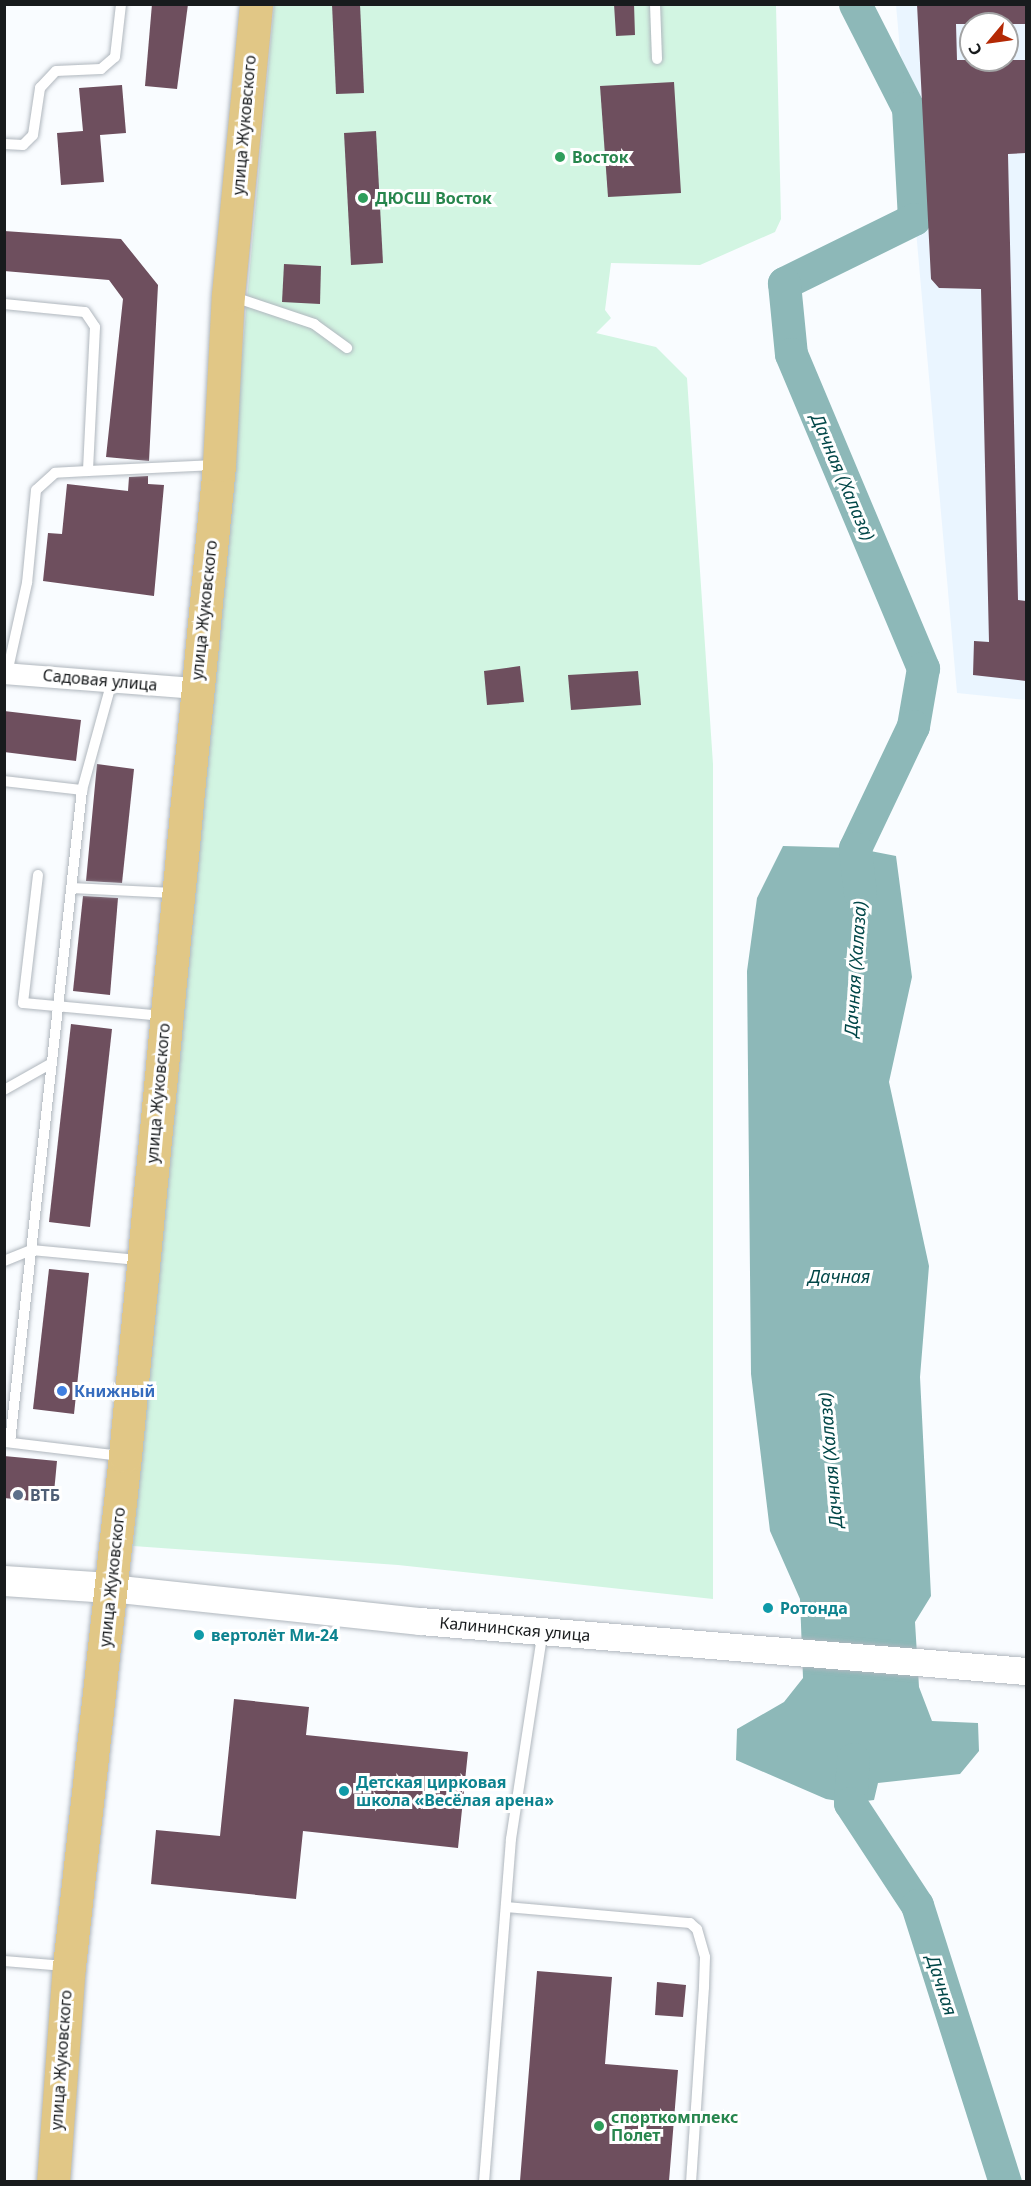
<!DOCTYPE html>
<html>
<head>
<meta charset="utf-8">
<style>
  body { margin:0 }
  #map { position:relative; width:1031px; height:2186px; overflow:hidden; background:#f9fcff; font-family:"Noto Sans",sans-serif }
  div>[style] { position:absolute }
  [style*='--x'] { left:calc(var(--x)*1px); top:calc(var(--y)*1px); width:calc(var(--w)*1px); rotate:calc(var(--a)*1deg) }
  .built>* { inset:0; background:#eaf5ff }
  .green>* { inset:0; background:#d2f5e2 }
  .water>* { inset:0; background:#8db8b8 }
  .river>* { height:33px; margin:-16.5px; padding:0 16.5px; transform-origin:16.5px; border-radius:16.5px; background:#8db8b8 }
  .building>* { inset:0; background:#6e4f5e }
  .roads { filter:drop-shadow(0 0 2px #b0b7be) drop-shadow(0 0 2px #b0b7be) }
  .service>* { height:10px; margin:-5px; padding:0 5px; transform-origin:5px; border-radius:5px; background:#fff }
  .minor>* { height:21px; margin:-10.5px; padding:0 10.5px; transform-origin:10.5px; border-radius:10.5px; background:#fff }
  .tertiary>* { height:27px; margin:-13.5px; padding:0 13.5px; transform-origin:13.5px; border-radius:13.5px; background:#fff }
  .secondary>* { height:30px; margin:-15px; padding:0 15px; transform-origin:15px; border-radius:15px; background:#fff }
  .primary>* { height:33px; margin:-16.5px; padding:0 16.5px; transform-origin:16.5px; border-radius:16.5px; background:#e1c786 }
  .dots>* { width:16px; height:16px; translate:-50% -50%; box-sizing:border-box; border:3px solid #fff; border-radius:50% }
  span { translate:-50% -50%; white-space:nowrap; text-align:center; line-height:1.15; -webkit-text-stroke:6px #fff; paint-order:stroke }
  .street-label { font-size:16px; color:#181b1d }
  .leisure-label { font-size:16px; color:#27864d; font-weight:700 }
  .left { translate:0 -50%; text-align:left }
  .shop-label { font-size:16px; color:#366cbe; font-weight:700 }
  .service-label { font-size:16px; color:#4e5e75; font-weight:700 }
  .culture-label { font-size:16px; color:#0d838f; font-weight:700 }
  .water-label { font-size:18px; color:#024748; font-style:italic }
  .frame { position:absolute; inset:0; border:6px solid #181b1d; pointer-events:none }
  .north { position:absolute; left:959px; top:12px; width:60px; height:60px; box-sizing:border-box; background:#fff; border:2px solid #a3a4a5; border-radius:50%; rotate:241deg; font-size:16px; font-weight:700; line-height:24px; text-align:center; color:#181b1d }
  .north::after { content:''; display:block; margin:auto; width:21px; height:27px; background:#b42905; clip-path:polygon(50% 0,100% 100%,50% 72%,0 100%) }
</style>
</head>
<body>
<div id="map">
  <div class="built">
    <div style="clip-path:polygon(evenodd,896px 5px,1026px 5px,1026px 700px,957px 693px,896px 5px,971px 24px,1007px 24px,1007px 60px,971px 60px,971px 24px)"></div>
  </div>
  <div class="green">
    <div style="clip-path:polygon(274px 5px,776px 5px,781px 219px,775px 232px,700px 265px,611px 263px,605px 310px,611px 318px,596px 333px,656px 347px,687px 378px,713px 764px,713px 1599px,398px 1565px,133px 1546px)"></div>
  </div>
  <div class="water">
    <div style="clip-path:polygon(783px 846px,855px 848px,896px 856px,912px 977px,889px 1082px,929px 1266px,920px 1377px,931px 1596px,915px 1622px,919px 1687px,932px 1721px,978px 1723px,979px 1751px,960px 1774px,878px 1783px,874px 1800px,850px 1803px,826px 1799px,736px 1760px,737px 1729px,784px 1702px,803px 1678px,800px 1599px,770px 1531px,751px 1374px,747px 971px,757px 898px)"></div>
  </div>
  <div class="river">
    <div style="--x:855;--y:4;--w:117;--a:63"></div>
    <div style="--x:908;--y:108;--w:111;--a:86.9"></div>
    <div style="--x:914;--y:219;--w:145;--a:153.8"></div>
    <div style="--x:784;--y:283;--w:71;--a:84.4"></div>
    <div style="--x:791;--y:354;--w:341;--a:67.2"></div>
    <div style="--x:923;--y:668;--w:59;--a:99.8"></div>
    <div style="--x:913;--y:726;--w:135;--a:115.4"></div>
    <div style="--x:855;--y:848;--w:46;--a:83.8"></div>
    <div style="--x:853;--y:1759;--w:44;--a:93.9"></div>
    <div style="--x:850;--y:1803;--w:122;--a:56.7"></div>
    <div style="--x:917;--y:1905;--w:291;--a:72.4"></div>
  </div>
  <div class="building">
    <div style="clip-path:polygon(152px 4px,188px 4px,177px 89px,145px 86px)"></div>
    <div style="clip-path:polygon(332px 4px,360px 4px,364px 93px,336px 94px)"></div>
    <div style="clip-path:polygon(614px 4px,634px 4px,635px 35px,616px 36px)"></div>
    <div style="clip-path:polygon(917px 4px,1026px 4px,1026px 24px,956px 24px,957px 60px,1026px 60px,1026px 153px,1008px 154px,1018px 600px,1026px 601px,1026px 681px,973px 675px,974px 641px,989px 642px,981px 289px,939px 288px,931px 279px)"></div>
    <div style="clip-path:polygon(674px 82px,681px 193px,608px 197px,600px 86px)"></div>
    <div style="clip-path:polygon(122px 85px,126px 133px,100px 135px,104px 182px,61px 185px,57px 133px,83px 131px,79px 88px)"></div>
    <div style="clip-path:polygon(376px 131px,383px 263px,351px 265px,344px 133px)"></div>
    <div style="clip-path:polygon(4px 231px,121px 239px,158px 285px,149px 461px,106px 457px,123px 299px,109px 280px,4px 271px)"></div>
    <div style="clip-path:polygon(284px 264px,321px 266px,320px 304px,282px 302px)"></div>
    <div style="clip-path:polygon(148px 476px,148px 484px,164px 485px,154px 596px,43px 581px,48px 533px,62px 534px,67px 484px,128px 491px,129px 477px)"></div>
    <div style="clip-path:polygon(520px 666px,524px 702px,487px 705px,484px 671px)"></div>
    <div style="clip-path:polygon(638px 671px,641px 705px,571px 710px,568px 675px)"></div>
    <div style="clip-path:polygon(4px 711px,81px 720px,76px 761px,4px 752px)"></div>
    <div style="clip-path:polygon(97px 764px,134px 769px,122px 883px,86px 881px)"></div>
    <div style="clip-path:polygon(83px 896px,118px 898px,110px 995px,73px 991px)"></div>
    <div style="clip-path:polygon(71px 1024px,112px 1029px,90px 1227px,49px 1222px)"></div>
    <div style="clip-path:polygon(49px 1269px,89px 1273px,74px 1414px,33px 1409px)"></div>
    <div style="clip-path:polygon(4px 1456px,57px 1461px,53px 1503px,4px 1498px)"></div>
    <div style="clip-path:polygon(234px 1699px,309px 1707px,306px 1735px,468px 1752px,458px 1848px,303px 1831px,296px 1899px,151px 1884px,156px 1830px,220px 1836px)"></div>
    <div style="clip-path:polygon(537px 1971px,612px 1977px,605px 2064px,678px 2070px,669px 2181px,520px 2181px)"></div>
    <div style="clip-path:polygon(657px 1982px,686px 1985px,683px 2017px,655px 2015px)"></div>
  </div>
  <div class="roads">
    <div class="service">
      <div style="--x:655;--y:4;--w:55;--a:87.9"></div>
      <div style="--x:4;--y:144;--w:19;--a:3"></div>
      <div style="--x:23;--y:145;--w:14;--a:-45"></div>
      <div style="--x:33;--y:135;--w:48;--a:-81.5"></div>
      <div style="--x:40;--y:88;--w:23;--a:-47"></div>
      <div style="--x:56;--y:71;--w:45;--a:-2.5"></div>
      <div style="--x:101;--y:69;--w:18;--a:-41"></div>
      <div style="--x:115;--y:57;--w:53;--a:-83.5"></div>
      <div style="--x:231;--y:296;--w:88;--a:18.6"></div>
      <div style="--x:314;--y:324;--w:41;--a:36"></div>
      <div style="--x:4;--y:304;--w:81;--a:5.6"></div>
      <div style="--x:85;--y:312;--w:18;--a:56"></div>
      <div style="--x:95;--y:327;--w:144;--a:92.8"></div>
      <div style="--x:88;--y:471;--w:33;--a:177"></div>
      <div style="--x:55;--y:473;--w:25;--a:138"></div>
      <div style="--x:36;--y:490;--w:93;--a:95.5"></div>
      <div style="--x:27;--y:583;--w:92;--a:102.5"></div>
      <div style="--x:88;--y:471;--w:128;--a:-2.7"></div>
      <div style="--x:4;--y:781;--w:79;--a:6.6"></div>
      <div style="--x:38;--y:875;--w:129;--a:96.7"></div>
      <div style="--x:23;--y:1003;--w:141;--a:5.3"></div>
      <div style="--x:71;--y:888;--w:103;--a:2.8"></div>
      <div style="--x:4;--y:1090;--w:55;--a:-29.4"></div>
      <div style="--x:4;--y:1261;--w:29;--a:-22"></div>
      <div style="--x:31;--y:1250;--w:108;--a:5.3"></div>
      <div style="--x:4;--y:1442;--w:119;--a:6.8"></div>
      <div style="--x:10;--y:1442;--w:656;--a:-83.7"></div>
      <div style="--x:82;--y:790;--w:113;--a:-74.6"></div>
      <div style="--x:506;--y:1907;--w:185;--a:5"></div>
      <div style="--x:690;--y:1923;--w:9;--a:41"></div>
      <div style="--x:697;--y:1929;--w:29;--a:74"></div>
      <div style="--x:705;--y:1957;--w:30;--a:92"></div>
      <div style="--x:704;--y:1987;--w:195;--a:93.8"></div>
      <div style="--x:4;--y:1961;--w:61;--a:4.7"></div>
      <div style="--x:484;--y:2182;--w:344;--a:-85.5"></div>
      <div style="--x:511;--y:1839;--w:210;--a:-81.3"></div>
    </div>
    <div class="minor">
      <div style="--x:4;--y:673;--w:192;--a:4.5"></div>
    </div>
    <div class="tertiary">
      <div style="--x:110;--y:1588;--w:312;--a:6.1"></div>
      <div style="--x:420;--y:1621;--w:608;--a:4.72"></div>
    </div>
    <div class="secondary">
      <div style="--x:4;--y:1581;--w:106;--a:3.8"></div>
    </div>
    <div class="primary">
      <div style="--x:53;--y:2182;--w:217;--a:-85.8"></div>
      <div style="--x:69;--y:1966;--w:513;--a:-83.73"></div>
      <div style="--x:125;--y:1456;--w:995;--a:-84.58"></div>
      <div style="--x:219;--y:465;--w:170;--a:-87"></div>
      <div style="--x:228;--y:295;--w:292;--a:-84.5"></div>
    </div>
  </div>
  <div class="dots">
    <div style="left:560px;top:157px;background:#2e9e5b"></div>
    <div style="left:363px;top:198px;background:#2e9e5b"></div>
    <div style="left:62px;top:1391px;background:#3f7fe0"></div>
    <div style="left:18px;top:1495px;background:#5c6f8a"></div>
    <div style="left:768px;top:1608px;background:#0f9aa8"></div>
    <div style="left:199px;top:1635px;background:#0f9aa8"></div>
    <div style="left:344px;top:1791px;background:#0f9aa8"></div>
    <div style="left:599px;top:2126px;background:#2e9e5b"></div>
  </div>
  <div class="street-label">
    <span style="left:244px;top:125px;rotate:-85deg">улица Жуковского</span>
    <span style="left:204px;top:610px;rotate:-84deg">улица Жуковского</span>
    <span style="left:100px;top:680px;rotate:5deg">Садовая улица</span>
    <span style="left:158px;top:1093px;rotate:-85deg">улица Жуковского</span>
    <span style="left:112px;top:1577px;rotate:-84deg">улица Жуковского</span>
    <span style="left:515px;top:1629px;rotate:5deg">Калининская улица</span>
    <span style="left:61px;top:2060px;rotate:-86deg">улица Жуковского</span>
  </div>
  <div class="leisure-label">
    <span class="left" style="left:572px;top:157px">Восток</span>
    <span class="left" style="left:375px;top:198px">ДЮСШ Восток</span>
    <span class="left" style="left:611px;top:2126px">спорткомплекс<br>Полет</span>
  </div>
  <div class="shop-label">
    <span class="left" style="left:74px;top:1391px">Книжный</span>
  </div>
  <div class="service-label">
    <span class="left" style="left:30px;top:1495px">ВТБ</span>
  </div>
  <div class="culture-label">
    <span class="left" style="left:780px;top:1608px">Ротонда</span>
    <span class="left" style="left:211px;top:1635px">вертолёт Ми-24</span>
    <span class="left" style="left:356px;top:1791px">Детская цирковая<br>школа «Весёлая арена»</span>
  </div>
  <div class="water-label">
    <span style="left:843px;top:477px;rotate:67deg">Дачная (Халаза)</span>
    <span style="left:855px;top:969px;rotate:-86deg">Дачная (Халаза)</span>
    <span style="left:839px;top:1276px">Дачная</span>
    <span style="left:830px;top:1460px;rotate:-95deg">Дачная (Халаза)</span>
    <span style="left:942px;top:1985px;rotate:72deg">Дачная</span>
  </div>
  <div class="frame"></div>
  <div class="north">С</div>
</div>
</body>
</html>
